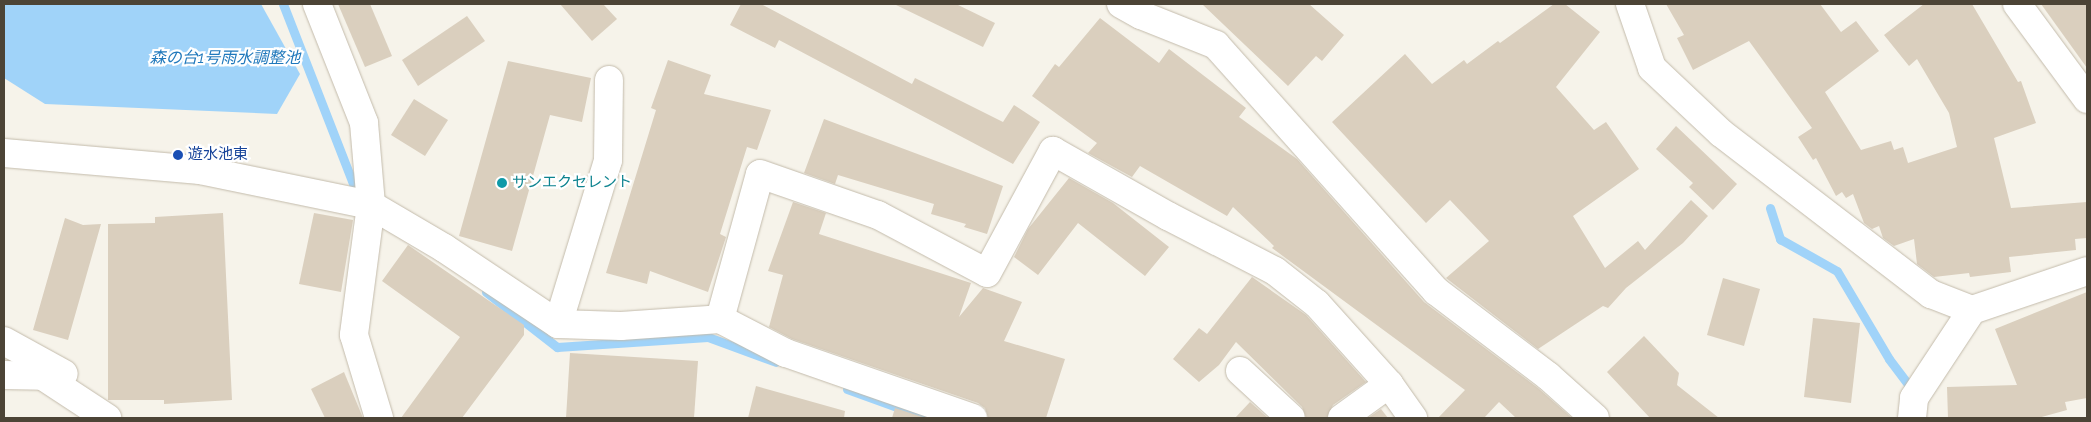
<!DOCTYPE html>
<html>
<head>
<meta charset="utf-8">
<style>
  body { margin:0 }
  #map { position:relative; width:2091px; height:422px; overflow:hidden; background:#f6f3ea; font-family:Raleway,"Noto Sans JP",sans-serif }
  div>[style] { position:absolute }
  [style*='--x'] { left:calc(var(--x)*1px); top:calc(var(--y)*1px); width:calc(var(--w)*1px); rotate:calc(var(--a)*1deg) }
  .water>* { inset:0; background:#a0d3f9 }
  .stream>* { height:9px; margin:-4.5px; padding:0 4.5px; transform-origin:4.5px; border-radius:4.5px; background:#a0d3f9 }
  .building>* { inset:0; background:#dacfbe }
  .roads { filter:drop-shadow(0 0 1px #c3bbab) drop-shadow(0 0 1px #c3bbab) }
  .minor>* { height:28px; margin:-14px; padding:0 14px; transform-origin:14px; border-radius:14px; background:#fff }
  .tertiary>* { height:28px; margin:-14px; padding:0 14px; transform-origin:14px; border-radius:14px; background:#fff }
  .dots>* { width:14px; height:14px; translate:-50% -50%; box-sizing:border-box; border:2px solid #fff; border-radius:50% }
  span { translate:-50% -50%; white-space:nowrap; text-align:center; line-height:1.15; -webkit-text-stroke:4.5px #fff; paint-order:stroke }
  .transit-label { font-size:15px; color:#164399 }
  .left { translate:0 -50%; text-align:left }
  .culture-label { font-size:15px; color:#0d838f }
  .water-label { font-size:16px; color:#2179bc; font-style:italic }
  .frame { position:absolute; inset:0; border:5px solid #4c4436; pointer-events:none }
</style>
</head>
<body>
<div id="map">
  <div class="water">
    <div style="clip-path:polygon(4px 4px,261px 4px,300px 74px,277px 114px,45px 104px,4px 78px)"></div>
  </div>
  <div class="stream">
    <div style="--x:283;--y:4;--w:199;--a:68.7"></div>
    <div style="--x:1770;--y:208;--w:33;--a:72"></div>
    <div style="--x:1780;--y:239;--w:65;--a:29.3"></div>
    <div style="--x:1837;--y:271;--w:102;--a:59.4"></div>
    <div style="--x:1889;--y:359;--w:41;--a:52.9"></div>
    <div style="--x:486;--y:292;--w:90;--a:37.8"></div>
    <div style="--x:557;--y:347;--w:151;--a:-3.8"></div>
    <div style="--x:708;--y:337;--w:72;--a:20.2"></div>
    <div style="--x:847;--y:389;--w:85;--a:19.9"></div>
  </div>
  <div class="building">
    <div style="clip-path:polygon(338px 4px,370px 4px,392px 56px,365px 67px)"></div>
    <div style="clip-path:polygon(560px 4px,603px 4px,617px 19px,592px 41px)"></div>
    <div style="clip-path:polygon(741px 4px,761px 4px,912px 84px,915px 78px,1003px 122px,1014px 105px,1040px 122px,1013px 164px,779px 40px,775px 48px,730px 25px)"></div>
    <div style="clip-path:polygon(894px 4px,956px 4px,995px 23px,983px 47px)"></div>
    <div style="clip-path:polygon(1202px 4px,1309px 4px,1344px 35px,1322px 61px,1316px 56px,1288px 86px)"></div>
    <div style="clip-path:polygon(1554px 4px,1565px 4px,1600px 32px,1556px 87px,1594px 130px,1606px 122px,1639px 169px,1573px 216px,1605px 268px,1638px 241px,1645px 250px,1691px 200px,1708px 216px,1683px 243px,1626px 288px,1608px 308px,1603px 306px,1538px 349px,1446px 278px,1489px 241px,1450px 200px,1426px 223px,1332px 122px,1405px 54px,1432px 84px,1464px 60px,1467px 64px,1498px 41px,1500px 43px)"></div>
    <div style="clip-path:polygon(1666px 4px,1820px 4px,1841px 32px,1856px 21px,1879px 51px,1825px 92px,1861px 150px,1891px 141px,1894px 150px,1903px 147px,1908px 163px,1957px 147px,1949px 113px,1917px 59px,1909px 66px,1884px 35px,1924px 4px,1972px 4px,2018px 82px,2021px 81px,2036px 123px,1994px 138px,2011px 208px,2087px 202px,2087px 238px,2075px 239px,2076px 250px,2009px 257px,2011px 272px,1970px 277px,1969px 273px,1934px 277px,1917px 264px,1914px 239px,1894px 246px,1883px 238px,1879px 226px,1872px 229px,1864px 223px,1853px 194px,1846px 198px,1842px 192px,1836px 196px,1816px 158px,1813px 160px,1798px 137px,1812px 128px,1749px 41px,1693px 70px,1677px 38px,1684px 35px)"></div>
    <div style="clip-path:polygon(2041px 4px,2087px 4px,2087px 68px)"></div>
    <div style="clip-path:polygon(467px 16px,485px 41px,418px 86px,402px 60px)"></div>
    <div style="clip-path:polygon(1100px 18px,1159px 63px,1169px 49px,1246px 108px,1239px 117px,1297px 159px,1424px 302px,1538px 388px,1572px 418px,1516px 418px,1499px 402px,1484px 418px,1438px 418px,1465px 390px,1272px 248px,1274px 246px,1233px 207px,1227px 216px,1140px 166px,1132px 177px,1088px 153px,1097px 143px,1032px 96px,1055px 64px,1059px 67px)"></div>
    <div style="clip-path:polygon(668px 60px,711px 75px,704px 94px,771px 110px,757px 150px,747px 147px,720px 234px,726px 237px,708px 292px,650px 271px,647px 284px,606px 273px,656px 110px,651px 108px)"></div>
    <div style="clip-path:polygon(508px 61px,591px 78px,582px 122px,550px 115px,512px 251px,459px 236px)"></div>
    <div style="clip-path:polygon(414px 99px,448px 120px,425px 156px,391px 135px)"></div>
    <div style="clip-path:polygon(824px 119px,1003px 186px,987px 234px,964px 227px,966px 224px,931px 214px,934px 204px,838px 175px,835px 184px,804px 173px)"></div>
    <div style="clip-path:polygon(1676px 126px,1737px 184px,1713px 210px,1689px 187px,1693px 183px,1656px 149px)"></div>
    <div style="clip-path:polygon(1069px 178px,1113px 203px,1169px 247px,1145px 276px,1078px 223px,1038px 275px,1014px 257px,1028px 229px)"></div>
    <div style="clip-path:polygon(793px 202px,826px 213px,819px 234px,971px 283px,959px 317px,983px 288px,1022px 302px,1004px 341px,1065px 359px,1046px 418px,988px 418px,985px 408px,978px 403px,792px 339px,769px 327px,783px 275px,768px 271px)"></div>
    <div style="clip-path:polygon(223px 213px,232px 400px,164px 404px,164px 400px,108px 400px,108px 224px,155px 223px,155px 217px)"></div>
    <div style="clip-path:polygon(314px 213px,353px 220px,341px 292px,299px 284px)"></div>
    <div style="clip-path:polygon(65px 218px,83px 225px,101px 224px,68px 340px,33px 330px)"></div>
    <div style="clip-path:polygon(408px 245px,524px 325px,524px 335px,462px 418px,401px 418px,460px 337px,382px 281px)"></div>
    <div style="clip-path:polygon(1252px 277px,1306px 315px,1366px 382px,1333px 405px,1327px 418px,1306px 418px,1302px 407px,1236px 342px,1219px 365px,1199px 382px,1173px 359px,1199px 328px,1207px 334px)"></div>
    <div style="clip-path:polygon(1723px 278px,1760px 289px,1744px 346px,1707px 335px)"></div>
    <div style="clip-path:polygon(2087px 292px,2087px 398px,2065px 402px,2067px 410px,2038px 418px,1948px 418px,1947px 387px,2017px 385px,1995px 329px)"></div>
    <div style="clip-path:polygon(1813px 318px,1860px 323px,1851px 403px,1804px 397px)"></div>
    <div style="clip-path:polygon(1644px 336px,1679px 373px,1677px 385px,1719px 418px,1650px 418px,1607px 372px)"></div>
    <div style="clip-path:polygon(570px 353px,698px 361px,694px 418px,566px 418px)"></div>
    <div style="clip-path:polygon(344px 372px,363px 418px,325px 418px,311px 389px)"></div>
    <div style="clip-path:polygon(756px 386px,845px 411px,844px 418px,748px 418px)"></div>
    <div style="clip-path:polygon(1250px 402px,1268px 418px,1235px 418px)"></div>
    <div style="clip-path:polygon(895px 408px,926px 418px,892px 418px)"></div>
    <div style="clip-path:polygon(1381px 409px,1388px 418px,1368px 418px)"></div>
  </div>
  <div class="roads">
    <div class="minor">
      <div style="--x:317;--y:4;--w:128;--a:68.4"></div>
      <div style="--x:364;--y:123;--w:82;--a:85.1"></div>
      <div style="--x:371;--y:205;--w:131;--a:97.5"></div>
      <div style="--x:354;--y:335;--w:87;--a:73.2"></div>
      <div style="--x:1121;--y:4;--w:23;--a:29"></div>
      <div style="--x:1141;--y:15;--w:81;--a:21.8"></div>
      <div style="--x:1216;--y:45;--w:330;--a:48.2"></div>
      <div style="--x:1436;--y:291;--w:141;--a:37.2"></div>
      <div style="--x:1548;--y:376;--w:63;--a:41.8"></div>
      <div style="--x:1630;--y:4;--w:68;--a:71"></div>
      <div style="--x:1652;--y:68;--w:95;--a:43.3"></div>
      <div style="--x:1721;--y:133;--w:265;--a:37.5"></div>
      <div style="--x:1931;--y:294;--w:44;--a:21.3"></div>
      <div style="--x:1972;--y:310;--w:121;--a:-18.7"></div>
      <div style="--x:371;--y:205;--w:85;--a:30.5"></div>
      <div style="--x:444;--y:248;--w:137;--a:33.7"></div>
      <div style="--x:558;--y:324;--w:63;--a:1.8"></div>
      <div style="--x:621;--y:326;--w:99;--a:-4"></div>
      <div style="--x:720;--y:319;--w:74;--a:27.3"></div>
      <div style="--x:786;--y:353;--w:198;--a:19.2"></div>
      <div style="--x:720;--y:319;--w:150;--a:-74.6"></div>
      <div style="--x:760;--y:174;--w:125;--a:19.2"></div>
      <div style="--x:878;--y:215;--w:123;--a:28"></div>
      <div style="--x:987;--y:273;--w:139;--a:-61.6"></div>
      <div style="--x:1053;--y:151;--w:132;--a:29.5"></div>
      <div style="--x:1168;--y:216;--w:120;--a:27.2"></div>
      <div style="--x:1275;--y:271;--w:53;--a:38.2"></div>
      <div style="--x:1317;--y:304;--w:108;--a:48"></div>
      <div style="--x:1389;--y:384;--w:42;--a:54.8"></div>
      <div style="--x:558;--y:324;--w:171;--a:-73"></div>
      <div style="--x:608;--y:160;--w:80;--a:-89.3"></div>
      <div style="--x:4;--y:341;--w:68;--a:28.8"></div>
      <div style="--x:1240;--y:371;--w:69;--a:42.7"></div>
      <div style="--x:4;--y:375;--w:39;--a:1"></div>
      <div style="--x:43;--y:376;--w:77;--a:33.3"></div>
      <div style="--x:1342;--y:418;--w:58;--a:-35.9"></div>
      <div style="--x:1912;--y:418;--w:20;--a:-84"></div>
      <div style="--x:1914;--y:398;--w:105;--a:-56.6"></div>
    </div>
    <div class="tertiary">
      <div style="--x:2017;--y:4;--w:118;--a:53.6"></div>
      <div style="--x:4;--y:153;--w:197;--a:5"></div>
      <div style="--x:200;--y:170;--w:175;--a:11.6"></div>
    </div>
  </div>
  <div class="dots">
    <div style="left:178px;top:155px;background:#1a4fb4"></div>
    <div style="left:502px;top:183px;background:#0f9aa8"></div>
  </div>
  <div class="transit-label">
    <span class="left" style="left:188px;top:155px">遊水池東</span>
  </div>
  <div class="culture-label">
    <span class="left" style="left:512px;top:183px">サンエクセレント</span>
  </div>
  <div class="water-label">
    <span style="left:225px;top:58px">森の台1号雨水調整池</span>
  </div>
  <div class="frame"></div>
</div>
</body>
</html>
